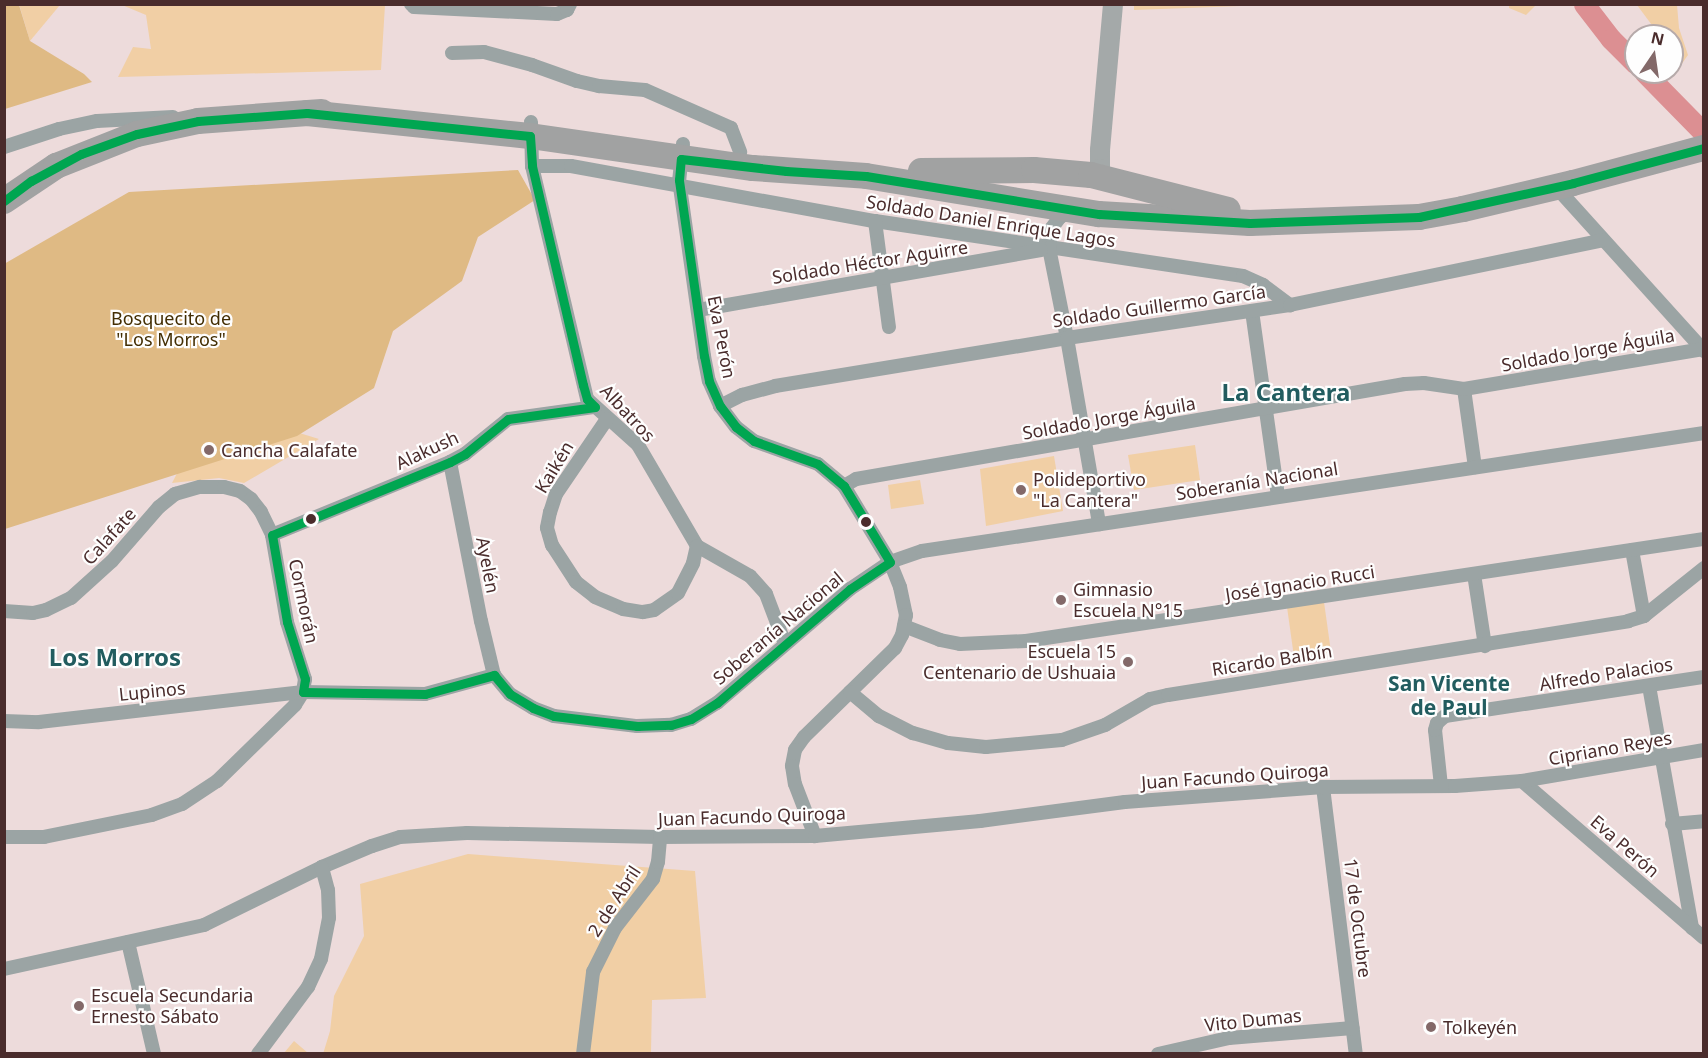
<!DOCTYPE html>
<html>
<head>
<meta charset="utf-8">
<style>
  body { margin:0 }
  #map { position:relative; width:1708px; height:1058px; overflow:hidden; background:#eddbdb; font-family:"Noto Sans",sans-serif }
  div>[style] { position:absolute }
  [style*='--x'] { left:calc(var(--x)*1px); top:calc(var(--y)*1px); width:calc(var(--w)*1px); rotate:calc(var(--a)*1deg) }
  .green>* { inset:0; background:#f1cfa5 }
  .forest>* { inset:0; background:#dfba84 }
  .river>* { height:21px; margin:-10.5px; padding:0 10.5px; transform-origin:10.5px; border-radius:10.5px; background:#dc8f92 }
  .street>* { height:14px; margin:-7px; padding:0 7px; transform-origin:7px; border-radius:7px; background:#9ba4a4 }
  .secondary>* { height:20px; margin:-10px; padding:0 10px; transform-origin:10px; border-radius:10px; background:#a4a9a9 }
  .highway>* { height:26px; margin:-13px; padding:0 13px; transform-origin:13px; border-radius:13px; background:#a1a2a2 }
  .bus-1>* { height:9px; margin:-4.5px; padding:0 4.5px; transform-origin:4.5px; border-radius:4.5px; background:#00a651 }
  .dots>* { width:16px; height:16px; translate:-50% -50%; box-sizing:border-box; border:3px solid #fefefe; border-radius:50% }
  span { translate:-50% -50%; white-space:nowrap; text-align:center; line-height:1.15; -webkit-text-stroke:4.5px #fefefe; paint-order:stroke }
  .street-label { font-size:18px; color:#4a2c2c }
  .park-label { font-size:18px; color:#432e03 }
  .poi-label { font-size:18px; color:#4a2c2c }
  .left { translate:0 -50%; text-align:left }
  .right { translate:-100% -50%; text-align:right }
  .quarter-label { font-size:21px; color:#225c5f; font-weight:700 }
  .district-label { font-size:24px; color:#225c5f; font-weight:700 }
  .frame { position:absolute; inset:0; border:6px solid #4a2c2c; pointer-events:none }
  .north { position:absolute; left:1624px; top:24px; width:60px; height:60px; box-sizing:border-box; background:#fefefe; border:2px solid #b6aaaa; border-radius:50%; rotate:13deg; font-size:16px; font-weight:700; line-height:24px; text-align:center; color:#4a2c2c }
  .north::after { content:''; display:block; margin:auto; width:21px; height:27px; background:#836969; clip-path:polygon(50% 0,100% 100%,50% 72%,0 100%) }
</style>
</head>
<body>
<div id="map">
  <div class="green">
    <div style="clip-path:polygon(19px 4px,60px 5px,30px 41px)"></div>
    <div style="clip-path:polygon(1241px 4px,1241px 6px,1134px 10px,1134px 5px)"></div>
    <div style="clip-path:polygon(122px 5px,385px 5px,381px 70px,118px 77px,133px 47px,151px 49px,146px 15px)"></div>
    <div style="clip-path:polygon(1509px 5px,1509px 4px,1536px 5px,1526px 15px,1509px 8px)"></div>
    <div style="clip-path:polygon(1637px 5px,1677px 5px,1679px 28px,1688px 55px,1681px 65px,1672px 53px,1672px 36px,1660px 36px)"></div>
    <div style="clip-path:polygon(283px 428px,319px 439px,244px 483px,219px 478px,172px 483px,183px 462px)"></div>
    <div style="clip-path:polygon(1195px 445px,1200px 480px,1134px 490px,1128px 455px)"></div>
    <div style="clip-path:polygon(1054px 456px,1063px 511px,986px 526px,980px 469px)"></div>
    <div style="clip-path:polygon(920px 480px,924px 504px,891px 509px,888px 485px)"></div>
    <div style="clip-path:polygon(1324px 602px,1331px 652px,1294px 657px,1287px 607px)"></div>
    <div style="clip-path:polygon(468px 854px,695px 871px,706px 998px,652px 1000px,651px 1053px,323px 1054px,330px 1031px,334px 996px,364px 936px,360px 884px)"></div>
    <div style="clip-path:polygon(294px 1041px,308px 1053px,284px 1053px)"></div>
  </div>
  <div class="forest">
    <div style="clip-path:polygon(5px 4px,19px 5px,30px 41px,84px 74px,92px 82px,5px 109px)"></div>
    <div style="clip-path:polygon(518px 170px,535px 200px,478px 237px,462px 281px,393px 331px,374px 388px,297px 436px,5px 529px,4px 264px,129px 192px)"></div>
  </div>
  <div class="river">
    <div style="--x:1584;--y:4;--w:44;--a:52.4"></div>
    <div style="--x:1611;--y:39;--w:35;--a:45"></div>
    <div style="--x:1644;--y:72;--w:86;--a:45.5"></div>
  </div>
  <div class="street">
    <div style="--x:411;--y:4;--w:4;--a:45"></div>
    <div style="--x:414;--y:7;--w:143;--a:2.8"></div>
    <div style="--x:557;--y:14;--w:11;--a:-22"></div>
    <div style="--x:567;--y:10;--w:7;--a:-63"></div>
    <div style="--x:452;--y:53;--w:32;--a:-2"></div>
    <div style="--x:484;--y:52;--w:50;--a:15.2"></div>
    <div style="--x:532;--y:65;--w:48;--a:19.6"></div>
    <div style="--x:577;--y:81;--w:23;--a:13"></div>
    <div style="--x:599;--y:86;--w:46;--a:5"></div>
    <div style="--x:645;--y:90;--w:94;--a:23.8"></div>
    <div style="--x:731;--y:128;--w:26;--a:69"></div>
    <div style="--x:531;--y:122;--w:44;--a:88.7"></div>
    <div style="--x:532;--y:166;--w:239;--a:76.7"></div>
    <div style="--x:587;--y:399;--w:69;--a:42"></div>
    <div style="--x:638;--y:445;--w:117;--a:59.7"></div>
    <div style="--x:697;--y:546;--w:61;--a:29.5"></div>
    <div style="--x:750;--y:576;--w:24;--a:48"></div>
    <div style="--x:766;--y:594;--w:53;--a:69.2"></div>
    <div style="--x:683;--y:144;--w:36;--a:96"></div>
    <div style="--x:679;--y:180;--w:178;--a:81.9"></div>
    <div style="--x:704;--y:356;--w:25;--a:79"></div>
    <div style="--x:709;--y:381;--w:27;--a:66"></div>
    <div style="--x:720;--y:406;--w:26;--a:53"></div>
    <div style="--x:736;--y:427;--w:23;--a:38"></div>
    <div style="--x:754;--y:441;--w:68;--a:19.8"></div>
    <div style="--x:818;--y:464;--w:34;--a:40"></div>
    <div style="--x:844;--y:486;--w:89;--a:58.8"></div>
    <div style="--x:890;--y:562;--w:27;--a:68"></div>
    <div style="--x:900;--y:587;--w:29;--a:78"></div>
    <div style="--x:906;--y:615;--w:20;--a:101"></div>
    <div style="--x:902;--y:635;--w:15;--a:118"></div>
    <div style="--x:895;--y:648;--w:127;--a:135.6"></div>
    <div style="--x:804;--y:737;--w:16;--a:125"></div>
    <div style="--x:795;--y:750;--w:16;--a:101"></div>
    <div style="--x:792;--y:766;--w:18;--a:81"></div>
    <div style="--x:795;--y:784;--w:56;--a:69"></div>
    <div style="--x:4;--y:147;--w:58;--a:-18.1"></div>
    <div style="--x:59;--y:129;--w:39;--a:-12"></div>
    <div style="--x:97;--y:121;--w:76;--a:-3"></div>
    <div style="--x:532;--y:166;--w:39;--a:0"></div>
    <div style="--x:571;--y:166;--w:309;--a:10.3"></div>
    <div style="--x:875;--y:221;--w:372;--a:8.5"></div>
    <div style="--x:1243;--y:276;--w:22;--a:24"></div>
    <div style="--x:1263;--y:285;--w:34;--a:37"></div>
    <div style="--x:1556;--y:187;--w:221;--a:47.9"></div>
    <div style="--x:1071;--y:211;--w:13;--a:151"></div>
    <div style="--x:1060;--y:217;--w:15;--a:127"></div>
    <div style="--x:1051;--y:229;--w:19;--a:96"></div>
    <div style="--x:1049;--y:248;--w:92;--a:78.7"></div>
    <div style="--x:1067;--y:338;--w:189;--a:80.2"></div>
    <div style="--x:875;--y:221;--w:107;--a:82.5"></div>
    <div style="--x:698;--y:310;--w:348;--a:-9.9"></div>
    <div style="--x:1252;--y:311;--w:187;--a:82"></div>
    <div style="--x:1464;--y:389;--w:79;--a:82"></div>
    <div style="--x:720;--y:406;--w:25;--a:-27"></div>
    <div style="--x:742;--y:395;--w:34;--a:-15"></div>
    <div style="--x:775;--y:386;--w:296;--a:-9.3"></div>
    <div style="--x:1067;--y:338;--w:225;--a:-8.4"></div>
    <div style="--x:1290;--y:305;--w:320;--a:-11.7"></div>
    <div style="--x:607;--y:419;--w:91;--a:124.2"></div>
    <div style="--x:556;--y:494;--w:19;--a:108"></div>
    <div style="--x:550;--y:512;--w:16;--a:101"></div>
    <div style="--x:547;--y:528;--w:18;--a:74"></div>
    <div style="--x:552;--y:545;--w:44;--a:57"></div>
    <div style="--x:576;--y:582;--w:24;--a:38"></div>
    <div style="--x:595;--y:597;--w:30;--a:23"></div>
    <div style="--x:623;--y:609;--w:20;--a:9"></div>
    <div style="--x:643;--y:612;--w:11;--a:-10"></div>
    <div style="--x:654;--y:610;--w:29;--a:-35"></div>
    <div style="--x:678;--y:593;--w:34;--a:-63"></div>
    <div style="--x:693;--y:563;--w:17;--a:-77"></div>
    <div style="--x:450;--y:462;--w:162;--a:79"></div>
    <div style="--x:481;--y:621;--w:56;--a:76.5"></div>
    <div style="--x:844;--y:486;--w:14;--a:-30"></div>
    <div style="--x:856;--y:479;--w:557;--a:-9.82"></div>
    <div style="--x:1405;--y:384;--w:19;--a:-3"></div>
    <div style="--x:1424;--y:383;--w:40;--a:8.5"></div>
    <div style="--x:1464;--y:389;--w:241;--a:-9.5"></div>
    <div style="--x:272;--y:535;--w:192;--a:-22.3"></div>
    <div style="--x:450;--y:462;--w:17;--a:-28"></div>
    <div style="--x:465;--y:454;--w:55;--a:-39.1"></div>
    <div style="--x:508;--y:419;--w:88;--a:-7.9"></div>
    <div style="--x:1632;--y:550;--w:67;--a:79.7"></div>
    <div style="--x:1474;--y:574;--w:73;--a:81.3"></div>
    <div style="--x:4;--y:611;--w:29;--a:4"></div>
    <div style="--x:33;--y:613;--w:13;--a:-13"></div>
    <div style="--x:46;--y:610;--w:28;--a:-26"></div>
    <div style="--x:71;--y:598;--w:55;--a:-42.1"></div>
    <div style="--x:112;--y:561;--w:72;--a:-49"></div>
    <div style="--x:159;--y:507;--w:21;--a:-39"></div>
    <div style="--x:175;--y:494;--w:26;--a:-16"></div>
    <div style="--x:200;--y:487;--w:24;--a:0"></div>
    <div style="--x:224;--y:487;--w:16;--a:14"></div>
    <div style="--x:240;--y:491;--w:14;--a:36"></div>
    <div style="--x:251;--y:499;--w:16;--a:52"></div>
    <div style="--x:261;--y:512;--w:25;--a:64"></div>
    <div style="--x:272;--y:535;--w:88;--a:80.2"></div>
    <div style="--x:287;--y:622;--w:60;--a:72.5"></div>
    <div style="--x:305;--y:679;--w:13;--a:99"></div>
    <div style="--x:303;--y:692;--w:15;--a:122"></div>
    <div style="--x:295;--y:705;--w:109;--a:135.7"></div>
    <div style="--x:217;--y:781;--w:42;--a:146.7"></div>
    <div style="--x:182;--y:804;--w:32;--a:160"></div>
    <div style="--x:152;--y:815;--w:110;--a:168.5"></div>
    <div style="--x:44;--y:837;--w:40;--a:180"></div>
    <div style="--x:904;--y:626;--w:39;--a:21"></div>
    <div style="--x:940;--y:640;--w:20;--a:11"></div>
    <div style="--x:960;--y:644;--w:66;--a:-2.6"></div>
    <div style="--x:1026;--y:641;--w:686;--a:-8.56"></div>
    <div style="--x:1649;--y:686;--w:246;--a:79.9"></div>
    <div style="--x:850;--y:692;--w:38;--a:40"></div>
    <div style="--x:879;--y:716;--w:38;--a:27"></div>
    <div style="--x:913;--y:733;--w:36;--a:16"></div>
    <div style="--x:948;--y:743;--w:38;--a:6"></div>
    <div style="--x:986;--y:747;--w:76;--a:-5.3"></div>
    <div style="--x:1062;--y:740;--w:46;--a:-19.2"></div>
    <div style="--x:1105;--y:725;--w:52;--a:-30"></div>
    <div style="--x:1150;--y:699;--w:18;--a:-13"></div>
    <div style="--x:1168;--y:695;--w:466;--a:-9.1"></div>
    <div style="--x:1628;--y:621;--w:17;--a:-17"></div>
    <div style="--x:1644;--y:616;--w:77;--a:-38.7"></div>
    <div style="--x:4;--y:721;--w:35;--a:2"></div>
    <div style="--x:39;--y:722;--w:266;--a:-6.5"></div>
    <div style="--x:303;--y:692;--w:122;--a:0.9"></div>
    <div style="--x:425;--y:694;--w:72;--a:-15.4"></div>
    <div style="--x:494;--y:675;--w:25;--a:50"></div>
    <div style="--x:510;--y:694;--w:27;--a:31"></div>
    <div style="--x:533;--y:708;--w:22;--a:21"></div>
    <div style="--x:554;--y:716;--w:84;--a:6.9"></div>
    <div style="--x:637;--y:726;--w:34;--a:-2"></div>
    <div style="--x:671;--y:725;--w:21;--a:-17"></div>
    <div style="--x:691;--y:719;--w:31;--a:-32"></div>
    <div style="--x:717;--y:703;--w:175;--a:-40.6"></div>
    <div style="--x:850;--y:589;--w:48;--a:-34"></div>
    <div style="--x:890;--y:562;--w:34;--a:-19"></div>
    <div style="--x:922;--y:551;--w:791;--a:-8.58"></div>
    <div style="--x:1522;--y:781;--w:240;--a:40.8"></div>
    <div style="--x:1441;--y:786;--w:56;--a:-96.1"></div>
    <div style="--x:1435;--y:730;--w:7;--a:-74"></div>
    <div style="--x:1437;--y:723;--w:11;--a:-41"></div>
    <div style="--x:1445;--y:716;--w:262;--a:-8.6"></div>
    <div style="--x:1323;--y:787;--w:269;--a:83"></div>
    <div style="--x:1672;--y:824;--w:32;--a:-5"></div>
    <div style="--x:128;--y:942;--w:115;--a:76.9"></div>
    <div style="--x:4;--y:969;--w:205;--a:-12.4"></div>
    <div style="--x:204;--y:925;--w:131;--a:-26.2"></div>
    <div style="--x:322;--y:867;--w:54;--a:-22.8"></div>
    <div style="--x:372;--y:846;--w:29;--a:-18"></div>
    <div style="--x:400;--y:837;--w:67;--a:-3.4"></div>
    <div style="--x:467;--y:833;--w:193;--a:1.2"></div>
    <div style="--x:660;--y:837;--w:155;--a:-0.4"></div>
    <div style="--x:815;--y:836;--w:166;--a:-5.2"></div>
    <div style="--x:980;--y:821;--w:146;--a:-7.5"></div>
    <div style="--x:1125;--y:802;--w:199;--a:-4.3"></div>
    <div style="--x:1323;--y:787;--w:132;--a:-0.4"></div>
    <div style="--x:1455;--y:786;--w:67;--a:-4.3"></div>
    <div style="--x:1522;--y:781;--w:185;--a:-9.7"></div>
    <div style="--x:258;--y:1054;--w:84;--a:-53.3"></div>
    <div style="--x:308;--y:987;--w:31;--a:-65"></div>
    <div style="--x:321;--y:959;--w:42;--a:-79"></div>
    <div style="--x:329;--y:918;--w:28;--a:-92"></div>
    <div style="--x:328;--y:890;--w:24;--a:-105"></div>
    <div style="--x:583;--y:1054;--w:83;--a:-83"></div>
    <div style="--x:593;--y:972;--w:49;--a:-63.4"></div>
    <div style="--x:615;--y:928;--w:62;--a:-52.2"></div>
    <div style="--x:653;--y:879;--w:18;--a:-74"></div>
    <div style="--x:658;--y:862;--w:25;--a:-85"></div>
    <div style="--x:1158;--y:1054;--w:73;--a:-12.7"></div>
    <div style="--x:1229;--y:1038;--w:124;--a:-4.6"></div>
  </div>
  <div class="secondary">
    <div style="--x:1100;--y:177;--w:27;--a:-90"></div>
    <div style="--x:1100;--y:150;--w:147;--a:-84.9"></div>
  </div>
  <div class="highway">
    <div style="--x:307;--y:113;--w:224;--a:5.9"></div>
    <div style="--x:530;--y:136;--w:225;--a:8.2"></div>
    <div style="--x:753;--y:168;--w:113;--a:4"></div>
    <div style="--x:866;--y:176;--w:236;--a:9.3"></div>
    <div style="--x:1099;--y:214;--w:151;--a:3.4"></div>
    <div style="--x:1250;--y:223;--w:169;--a:-2"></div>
    <div style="--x:1419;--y:217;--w:45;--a:-10.3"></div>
    <div style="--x:1463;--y:209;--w:113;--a:-13.3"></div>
    <div style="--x:1573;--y:183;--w:136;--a:-15"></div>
    <div style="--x:921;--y:171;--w:113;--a:-0.5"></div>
    <div style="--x:1034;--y:170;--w:57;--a:5"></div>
    <div style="--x:1091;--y:175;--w:141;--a:14.3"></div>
    <div style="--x:4;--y:201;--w:63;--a:-33.9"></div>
    <div style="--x:56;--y:166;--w:87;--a:-21.6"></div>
    <div style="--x:137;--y:134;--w:62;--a:-12"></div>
    <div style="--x:198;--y:121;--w:124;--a:-4.2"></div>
  </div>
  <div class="bus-1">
    <div style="--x:4;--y:201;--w:34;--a:-37"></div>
    <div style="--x:31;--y:181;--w:57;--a:-28.4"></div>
    <div style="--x:81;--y:154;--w:59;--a:-19.7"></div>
    <div style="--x:137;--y:134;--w:62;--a:-12"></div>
    <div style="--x:198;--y:121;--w:109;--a:-4.2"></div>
    <div style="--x:307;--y:113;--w:224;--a:5.9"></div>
    <div style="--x:530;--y:136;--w:30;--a:86"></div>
    <div style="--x:532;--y:166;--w:225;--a:76.9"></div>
    <div style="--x:583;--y:385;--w:15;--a:74"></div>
    <div style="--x:587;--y:399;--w:11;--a:45"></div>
    <div style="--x:595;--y:407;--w:88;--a:172.1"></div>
    <div style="--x:508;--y:419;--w:55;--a:140.9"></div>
    <div style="--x:465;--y:454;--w:17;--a:152"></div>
    <div style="--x:450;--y:462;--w:192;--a:157.7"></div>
    <div style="--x:272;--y:535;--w:88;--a:80.2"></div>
    <div style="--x:287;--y:622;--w:60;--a:72.5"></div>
    <div style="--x:305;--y:679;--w:13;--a:99"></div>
    <div style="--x:303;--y:692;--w:122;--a:0.9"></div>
    <div style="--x:425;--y:694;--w:72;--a:-15.4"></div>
    <div style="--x:494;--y:675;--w:25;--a:50"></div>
    <div style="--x:510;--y:694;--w:27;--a:31"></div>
    <div style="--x:533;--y:708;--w:22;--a:21"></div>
    <div style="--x:554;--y:716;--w:84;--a:6.9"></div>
    <div style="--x:637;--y:726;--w:34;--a:-2"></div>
    <div style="--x:671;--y:725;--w:21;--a:-17"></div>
    <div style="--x:691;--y:719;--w:31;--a:-32"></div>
    <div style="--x:717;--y:703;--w:175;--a:-40.6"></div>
    <div style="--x:850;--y:589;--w:48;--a:-34"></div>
    <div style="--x:890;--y:562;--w:89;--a:-121.2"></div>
    <div style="--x:844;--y:486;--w:34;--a:-140"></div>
    <div style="--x:818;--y:464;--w:68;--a:-160.2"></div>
    <div style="--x:754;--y:441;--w:23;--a:-142"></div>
    <div style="--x:736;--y:427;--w:26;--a:-127"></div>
    <div style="--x:720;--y:406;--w:27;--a:-114"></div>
    <div style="--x:709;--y:381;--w:25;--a:-101"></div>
    <div style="--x:704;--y:356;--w:178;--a:-98.1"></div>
    <div style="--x:679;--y:180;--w:21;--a:-85"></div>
    <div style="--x:681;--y:159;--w:106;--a:6.5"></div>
    <div style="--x:786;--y:171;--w:80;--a:3.6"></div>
    <div style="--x:866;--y:176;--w:236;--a:9.3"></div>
    <div style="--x:1099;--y:214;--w:151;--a:3.4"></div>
    <div style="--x:1250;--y:223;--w:169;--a:-2"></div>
    <div style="--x:1419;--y:217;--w:158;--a:-12.4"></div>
    <div style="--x:1573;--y:183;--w:136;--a:-15"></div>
  </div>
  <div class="dots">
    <div style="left:209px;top:450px;background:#836969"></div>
    <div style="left:1021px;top:490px;background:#836969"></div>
    <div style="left:311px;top:519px;background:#4a2c2c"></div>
    <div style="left:866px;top:522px;background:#4a2c2c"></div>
    <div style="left:1061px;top:600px;background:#836969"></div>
    <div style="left:1128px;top:662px;background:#836969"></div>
    <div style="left:79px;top:1006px;background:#836969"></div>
    <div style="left:1431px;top:1027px;background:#836969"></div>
  </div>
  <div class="street-label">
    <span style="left:991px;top:221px;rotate:9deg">Soldado Daniel Enrique Lagos</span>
    <span style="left:870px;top:262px;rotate:-9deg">Soldado Héctor Aguirre</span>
    <span style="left:1159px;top:306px;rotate:-8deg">Soldado Guillermo García</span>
    <span style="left:722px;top:337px;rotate:79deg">Eva Perón</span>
    <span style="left:1588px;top:350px;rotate:-10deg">Soldado Jorge Águila</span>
    <span style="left:628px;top:413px;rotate:47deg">Albatros</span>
    <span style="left:1109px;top:418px;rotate:-10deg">Soldado Jorge Águila</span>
    <span style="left:427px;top:450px;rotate:-25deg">Alakush</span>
    <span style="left:554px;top:467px;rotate:-59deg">Kaikén</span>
    <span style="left:1257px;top:481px;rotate:-9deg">Soberanía Nacional</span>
    <span style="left:109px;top:536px;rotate:-48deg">Calafate</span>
    <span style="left:488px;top:565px;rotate:79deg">Ayelén</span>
    <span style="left:1300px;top:583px;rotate:-9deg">José Ignacio Rucci</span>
    <span style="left:304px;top:601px;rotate:78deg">Cormorán</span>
    <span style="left:778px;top:628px;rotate:-40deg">Soberanía Nacional</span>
    <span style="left:1272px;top:660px;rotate:-9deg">Ricardo Balbín</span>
    <span style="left:1606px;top:674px;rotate:-9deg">Alfredo Palacios</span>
    <span style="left:152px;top:691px;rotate:-6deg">Lupinos</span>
    <span style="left:1610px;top:748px;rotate:-10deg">Cipriano Reyes</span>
    <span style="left:1235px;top:776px;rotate:-4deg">Juan Facundo Quiroga</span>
    <span style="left:752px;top:816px;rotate:-2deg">Juan Facundo Quiroga</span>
    <span style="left:1625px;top:846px;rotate:41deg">Eva Perón</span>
    <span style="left:614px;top:901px;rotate:-57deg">2 de Abril</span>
    <span style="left:1358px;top:918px;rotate:83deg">17 de Octubre</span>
    <span style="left:1253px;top:1020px;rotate:-6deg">Vito Dumas</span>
  </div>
  <div class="park-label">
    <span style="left:171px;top:329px">Bosquecito de<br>"Los Morros"</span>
  </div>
  <div class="poi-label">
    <span class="left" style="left:221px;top:450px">Cancha Calafate</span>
    <span class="left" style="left:1033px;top:490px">Polideportivo<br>"La Cantera"</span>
    <span class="left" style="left:1073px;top:600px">Gimnasio<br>Escuela N°15</span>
    <span class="right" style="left:1116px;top:662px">Escuela 15<br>Centenario de Ushuaia</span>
    <span class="left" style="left:91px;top:1006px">Escuela Secundaria<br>Ernesto Sábato</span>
    <span class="left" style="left:1443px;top:1027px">Tolkeyén</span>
  </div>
  <div class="quarter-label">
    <span style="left:1449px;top:695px">San Vicente<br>de Paul</span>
  </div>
  <div class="district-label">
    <span style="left:1286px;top:392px">La Cantera</span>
    <span style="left:115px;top:657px">Los Morros</span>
  </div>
  <div class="frame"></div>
  <div class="north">N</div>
</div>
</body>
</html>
